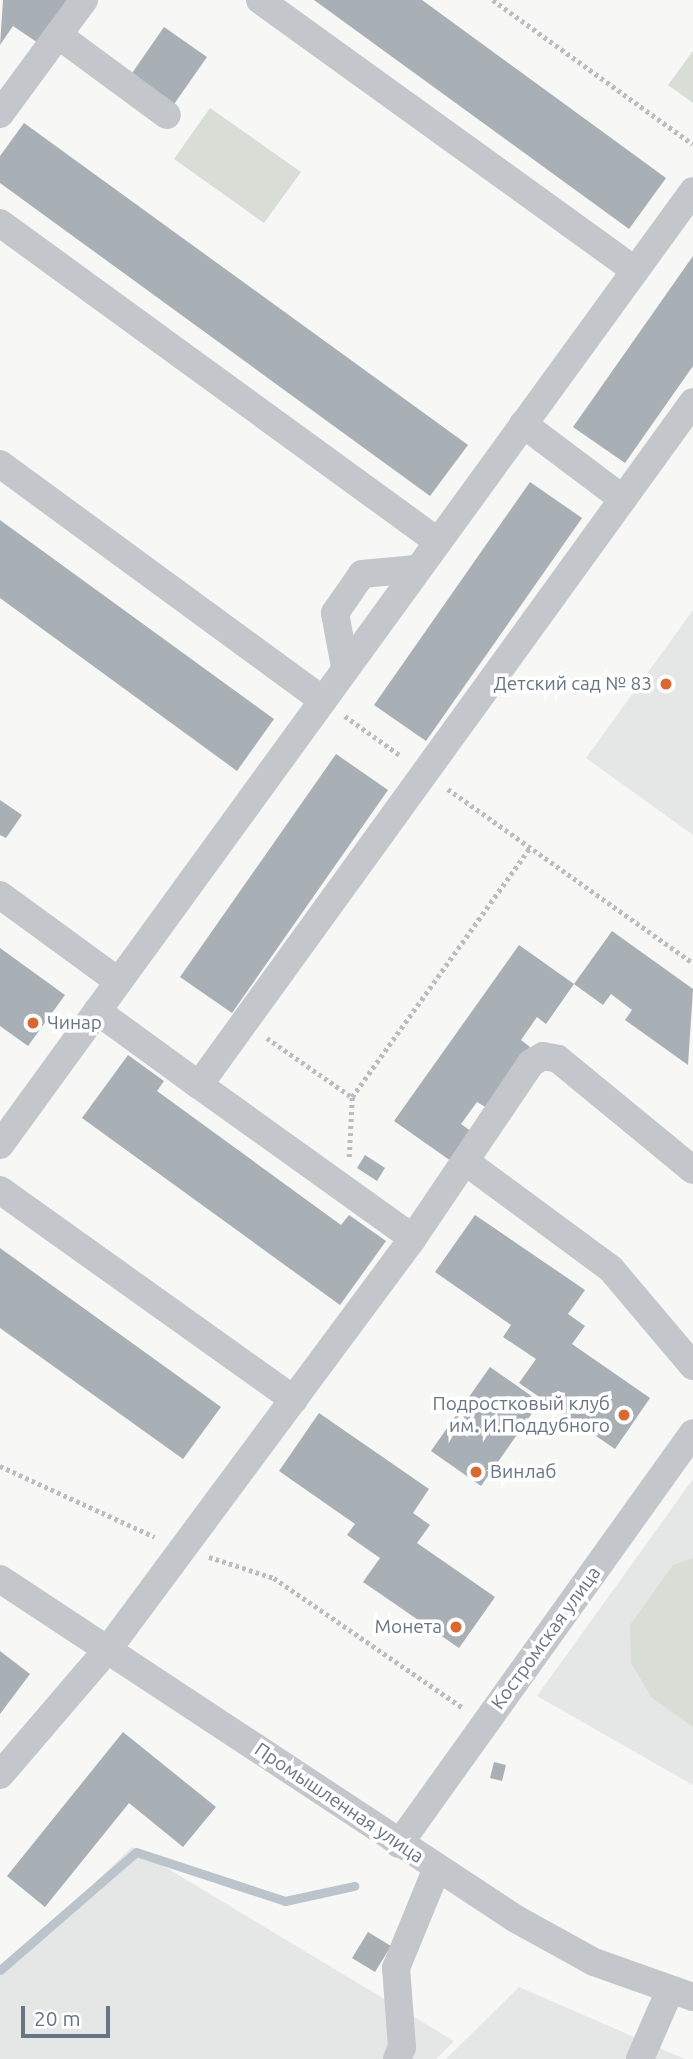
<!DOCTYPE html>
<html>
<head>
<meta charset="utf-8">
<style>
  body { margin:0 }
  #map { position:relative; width:693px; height:2059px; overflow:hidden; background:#f7f7f5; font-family:Ubuntu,sans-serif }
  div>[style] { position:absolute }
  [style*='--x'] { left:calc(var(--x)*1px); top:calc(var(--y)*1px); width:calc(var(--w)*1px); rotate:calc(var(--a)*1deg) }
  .built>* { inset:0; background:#e5e6e6 }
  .green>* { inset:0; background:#d8ded6 }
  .stream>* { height:9px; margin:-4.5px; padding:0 4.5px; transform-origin:4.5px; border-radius:4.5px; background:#bbc4ca }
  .building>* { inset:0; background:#a8afb5 }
  .path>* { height:4.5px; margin-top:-2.25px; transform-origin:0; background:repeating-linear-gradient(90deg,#bbbdc0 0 3.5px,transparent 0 7px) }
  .minor>* { height:28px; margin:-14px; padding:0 14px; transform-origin:14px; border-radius:14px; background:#c3c6ca }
  .dots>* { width:19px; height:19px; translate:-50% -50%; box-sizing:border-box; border:4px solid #fff; border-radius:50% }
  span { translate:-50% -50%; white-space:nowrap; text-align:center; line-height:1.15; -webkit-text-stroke:7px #fff; paint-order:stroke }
  .poi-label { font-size:19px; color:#687584 }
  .right { translate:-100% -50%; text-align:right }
  .left { translate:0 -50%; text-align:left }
  .street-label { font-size:19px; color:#687584 }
  .scale { position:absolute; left:21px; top:2006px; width:89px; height:32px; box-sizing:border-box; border:4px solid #687584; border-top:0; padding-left:9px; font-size:21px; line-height:24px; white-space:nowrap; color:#687584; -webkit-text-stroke:5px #fff; paint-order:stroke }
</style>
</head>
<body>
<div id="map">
  <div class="built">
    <div style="clip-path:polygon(693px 610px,693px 835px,586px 758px)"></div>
    <div style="clip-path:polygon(693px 1479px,693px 1785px,537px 1696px)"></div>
    <div style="clip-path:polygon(132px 1847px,454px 2041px,436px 2059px,0 2059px,0 1974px)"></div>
    <div style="clip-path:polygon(519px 1987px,685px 2059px,446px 2059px)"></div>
  </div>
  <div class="green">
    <div style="clip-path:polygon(693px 51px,693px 103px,668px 85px)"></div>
    <div style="clip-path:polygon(210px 108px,301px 172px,264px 223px,174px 159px)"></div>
    <div style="clip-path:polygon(693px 1558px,693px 1727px,652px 1698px,631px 1663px,630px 1625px,673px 1565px)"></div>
  </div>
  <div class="stream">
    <div style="--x:0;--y:1970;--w:180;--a:-40.9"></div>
    <div style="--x:136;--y:1852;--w:157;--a:18.2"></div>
    <div style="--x:285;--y:1901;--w:71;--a:-12.3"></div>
  </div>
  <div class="building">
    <div style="clip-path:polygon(3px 0,72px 0,41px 45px,13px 26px,0 45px)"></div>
    <div style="clip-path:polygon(314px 0,422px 0,666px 178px,629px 229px)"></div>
    <div style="clip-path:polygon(164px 27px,207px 57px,172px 107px,130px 76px)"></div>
    <div style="clip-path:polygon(24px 123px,468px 445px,430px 496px,0 183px,0 156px)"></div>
    <div style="clip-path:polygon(693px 256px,693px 366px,625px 463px,573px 427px)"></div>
    <div style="clip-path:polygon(530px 482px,582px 518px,426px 741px,374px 705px)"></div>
    <div style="clip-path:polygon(0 520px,274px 719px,237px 771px,0 598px)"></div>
    <div style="clip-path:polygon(336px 754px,388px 790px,232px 1013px,180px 977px)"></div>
    <div style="clip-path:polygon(0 800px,22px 815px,6px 838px,0 835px)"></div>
    <div style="clip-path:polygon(612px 931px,693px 989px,688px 1065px,625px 1020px,632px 1010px,611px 994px,603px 1005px,574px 984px)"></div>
    <div style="clip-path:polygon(519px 945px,574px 984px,546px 1024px,537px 1017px,521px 1040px,530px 1047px,487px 1108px,477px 1102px,461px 1124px,472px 1132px,451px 1161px,394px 1121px)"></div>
    <div style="clip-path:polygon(0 948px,65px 995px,28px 1046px,0 1026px)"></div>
    <div style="clip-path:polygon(128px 1055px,164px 1081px,157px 1091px,341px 1225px,349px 1215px,386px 1241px,340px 1305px,82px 1118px)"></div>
    <div style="clip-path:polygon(365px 1155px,385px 1168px,377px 1181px,357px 1168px)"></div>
    <div style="clip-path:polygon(475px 1215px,585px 1290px,568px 1314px,585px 1326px,572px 1344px,650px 1398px,615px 1449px,519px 1383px,536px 1359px,503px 1337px,511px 1325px,435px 1272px)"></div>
    <div style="clip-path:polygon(0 1248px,221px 1407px,183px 1459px,0 1328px)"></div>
    <div style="clip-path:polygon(490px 1367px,540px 1402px,481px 1486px,431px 1451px)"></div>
    <div style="clip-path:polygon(319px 1413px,429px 1489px,413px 1513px,430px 1525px,417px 1543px,495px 1597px,459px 1648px,363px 1582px,380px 1558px,347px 1535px,355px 1524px,279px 1471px)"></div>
    <div style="clip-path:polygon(0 1651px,30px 1674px,0 1714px)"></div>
    <div style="clip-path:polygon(123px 1732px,216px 1807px,183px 1847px,129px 1803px,45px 1907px,7px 1876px)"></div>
    <div style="clip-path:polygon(494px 1762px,506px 1765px,502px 1781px,490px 1778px)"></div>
    <div style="clip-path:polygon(368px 1932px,391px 1946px,375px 1972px,352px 1958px)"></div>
  </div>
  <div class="path">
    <div style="--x:493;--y:0;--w:246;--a:35.8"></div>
    <div style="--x:345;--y:716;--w:69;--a:35.5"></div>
    <div style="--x:448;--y:789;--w:301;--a:35.4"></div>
    <div style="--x:267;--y:1038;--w:103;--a:34.8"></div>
    <div style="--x:349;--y:1157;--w:60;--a:-87.1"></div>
    <div style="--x:352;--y:1097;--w:307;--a:-54.5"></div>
    <div style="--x:0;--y:1466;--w:170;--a:24.6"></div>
    <div style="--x:209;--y:1557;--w:68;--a:17.9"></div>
    <div style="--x:274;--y:1578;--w:228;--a:34.5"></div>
  </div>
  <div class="minor">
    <div style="--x:260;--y:0;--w:462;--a:35.8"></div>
    <div style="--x:58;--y:35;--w:44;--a:-53.4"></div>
    <div style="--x:0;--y:114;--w:98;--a:-53.7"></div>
    <div style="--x:58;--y:35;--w:135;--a:36.3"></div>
    <div style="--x:0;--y:223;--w:540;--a:36.04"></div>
    <div style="--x:523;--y:424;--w:125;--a:36.9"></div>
    <div style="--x:0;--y:464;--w:399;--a:36.2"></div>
    <div style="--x:345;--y:667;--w:55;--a:-100.5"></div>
    <div style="--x:335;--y:613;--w:47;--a:-55.3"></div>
    <div style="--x:362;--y:574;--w:54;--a:-5.3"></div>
    <div style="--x:0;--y:895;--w:146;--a:36.1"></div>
    <div style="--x:97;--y:1011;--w:126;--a:36"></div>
    <div style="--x:199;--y:1085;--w:843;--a:-54.12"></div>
    <div style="--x:199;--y:1085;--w:263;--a:35.6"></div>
    <div style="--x:0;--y:1145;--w:1179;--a:-54"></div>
    <div style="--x:466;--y:1162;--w:180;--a:36.4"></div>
    <div style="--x:611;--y:1269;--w:127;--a:49.8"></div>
    <div style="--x:0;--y:1190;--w:361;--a:35.5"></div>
    <div style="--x:0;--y:1579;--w:618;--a:33.38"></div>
    <div style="--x:516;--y:1919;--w:89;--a:28.9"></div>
    <div style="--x:594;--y:1962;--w:105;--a:19.5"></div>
    <div style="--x:0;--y:1775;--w:167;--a:-49.4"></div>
    <div style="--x:109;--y:1648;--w:510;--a:-53.44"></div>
    <div style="--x:413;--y:1238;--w:211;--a:-56"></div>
    <div style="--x:531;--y:1063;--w:14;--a:-30"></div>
    <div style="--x:543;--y:1056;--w:15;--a:11"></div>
    <div style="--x:558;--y:1059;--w:175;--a:39.4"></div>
    <div style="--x:399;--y:1844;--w:505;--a:-54.42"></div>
    <div style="--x:397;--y:2059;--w:13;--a:-67"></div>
    <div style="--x:402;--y:2047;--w:79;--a:-94.3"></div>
    <div style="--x:396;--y:1968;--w:108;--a:-67.7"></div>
    <div style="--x:640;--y:2059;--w:75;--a:-66.5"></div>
  </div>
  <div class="dots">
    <div style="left:666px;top:684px;background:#d96833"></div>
    <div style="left:33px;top:1023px;background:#d96833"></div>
    <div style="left:624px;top:1415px;background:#d96833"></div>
    <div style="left:476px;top:1472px;background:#d96833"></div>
    <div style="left:456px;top:1627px;background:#d96833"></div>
  </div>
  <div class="poi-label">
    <span class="right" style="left:652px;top:684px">Детский сад № 83</span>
    <span class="left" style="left:47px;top:1023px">Чинар</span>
    <span class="right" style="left:610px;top:1415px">Подростковый клуб<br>им. И.Поддубного</span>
    <span class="left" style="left:490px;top:1472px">Винлаб</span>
    <span class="right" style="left:442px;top:1627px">Монета</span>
  </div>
  <div class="street-label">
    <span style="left:546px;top:1638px;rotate:-54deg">Костромская улица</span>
    <span style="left:339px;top:1803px;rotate:34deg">Промышленная улица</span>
  </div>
  <div class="scale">20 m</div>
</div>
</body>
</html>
